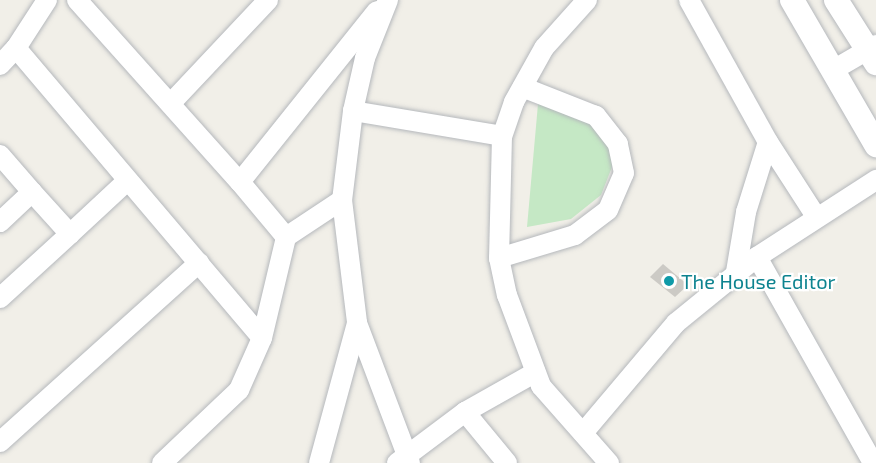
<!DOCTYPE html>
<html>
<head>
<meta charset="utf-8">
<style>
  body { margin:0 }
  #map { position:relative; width:876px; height:463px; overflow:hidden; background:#f1efe8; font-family:"Exo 2",sans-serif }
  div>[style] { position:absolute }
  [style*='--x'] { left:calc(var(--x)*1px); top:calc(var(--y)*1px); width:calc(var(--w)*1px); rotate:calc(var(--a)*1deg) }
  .green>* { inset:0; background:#c5e8c5 }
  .building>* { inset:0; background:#cccac5 }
  .roads { filter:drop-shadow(0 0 2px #b5b8bc) drop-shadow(0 0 2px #b5b8bc) }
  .minor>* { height:20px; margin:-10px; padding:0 10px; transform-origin:10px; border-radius:10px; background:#fff }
  .tertiary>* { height:24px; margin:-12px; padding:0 12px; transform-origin:12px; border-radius:12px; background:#fff }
  .dots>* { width:16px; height:16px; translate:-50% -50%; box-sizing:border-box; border:3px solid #fff; border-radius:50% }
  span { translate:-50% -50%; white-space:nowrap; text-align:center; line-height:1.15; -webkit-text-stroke:4.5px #fff; paint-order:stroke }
  .culture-label { font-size:20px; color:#0d838f }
  .left { translate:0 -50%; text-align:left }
</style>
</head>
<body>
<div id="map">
  <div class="green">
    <div style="clip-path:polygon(538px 104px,575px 109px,607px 137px,614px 162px,601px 195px,571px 219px,527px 227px)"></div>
  </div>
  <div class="building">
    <div style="clip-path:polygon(663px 264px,688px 285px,675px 297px,650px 277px)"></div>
  </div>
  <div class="roads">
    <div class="minor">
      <div style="--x:77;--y:0;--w:244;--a:48.2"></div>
      <div style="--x:240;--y:182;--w:219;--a:-51.3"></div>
      <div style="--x:388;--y:0;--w:62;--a:111.6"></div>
      <div style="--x:365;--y:58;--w:54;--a:102.8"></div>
      <div style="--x:353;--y:111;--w:90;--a:97"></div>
      <div style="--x:342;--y:200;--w:124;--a:83"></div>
      <div style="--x:357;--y:323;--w:150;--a:69.3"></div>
      <div style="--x:587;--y:0;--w:64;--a:131.9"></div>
      <div style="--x:544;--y:48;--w:62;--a:119.1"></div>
      <div style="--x:514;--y:102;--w:36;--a:109"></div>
      <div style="--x:502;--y:136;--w:122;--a:91.4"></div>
      <div style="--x:499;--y:258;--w:38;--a:78"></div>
      <div style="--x:507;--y:295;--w:97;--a:69.5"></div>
      <div style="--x:541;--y:386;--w:103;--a:48.6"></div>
      <div style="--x:689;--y:0;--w:162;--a:60.9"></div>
      <div style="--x:768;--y:142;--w:90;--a:57.2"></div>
      <div style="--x:16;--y:48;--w:380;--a:49.7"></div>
      <div style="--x:262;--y:338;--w:57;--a:113.9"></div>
      <div style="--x:239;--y:390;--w:106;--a:136.5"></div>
      <div style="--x:0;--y:65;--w:23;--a:-47"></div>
      <div style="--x:16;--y:48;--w:57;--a:-57.1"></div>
      <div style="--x:833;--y:70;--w:50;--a:-30.2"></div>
      <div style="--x:172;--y:102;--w:140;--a:-46.7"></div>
      <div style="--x:353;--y:111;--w:151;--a:9.5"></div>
      <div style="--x:0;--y:155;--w:49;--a:49.1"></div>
      <div style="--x:32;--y:192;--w:44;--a:136.8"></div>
      <div style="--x:240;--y:182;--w:72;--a:50.1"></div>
      <div style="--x:286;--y:237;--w:67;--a:-33.5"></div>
      <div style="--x:70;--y:234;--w:78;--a:-42.9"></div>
      <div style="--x:757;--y:257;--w:236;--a:60.6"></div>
      <div style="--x:499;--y:258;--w:79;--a:-16.8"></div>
      <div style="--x:575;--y:235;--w:41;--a:-37.1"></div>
      <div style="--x:608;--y:210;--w:40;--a:-66.6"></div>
      <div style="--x:624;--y:173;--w:30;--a:-102"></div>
      <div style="--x:618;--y:144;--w:36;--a:-128"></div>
      <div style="--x:596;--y:116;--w:79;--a:-158.6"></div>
      <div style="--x:736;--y:272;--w:61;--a:-80.5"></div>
      <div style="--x:746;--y:212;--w:73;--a:-72.6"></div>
      <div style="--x:0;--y:298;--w:95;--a:-42.4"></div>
      <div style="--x:70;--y:234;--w:57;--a:-132.1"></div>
      <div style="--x:262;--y:338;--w:104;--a:-76.6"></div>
      <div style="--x:465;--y:412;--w:66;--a:50.5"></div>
      <div style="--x:583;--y:433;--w:144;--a:-49.8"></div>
      <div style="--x:676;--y:323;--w:104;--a:-39.2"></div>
      <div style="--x:757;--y:257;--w:142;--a:-32.9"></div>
      <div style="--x:0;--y:442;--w:268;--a:-42"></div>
      <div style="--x:319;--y:463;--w:145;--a:-74.8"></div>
      <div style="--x:397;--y:463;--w:85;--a:-36.9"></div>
      <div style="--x:465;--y:412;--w:81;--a:-29.4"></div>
    </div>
    <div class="tertiary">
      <div style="--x:792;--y:0;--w:168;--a:59.9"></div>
      <div style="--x:836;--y:0;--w:75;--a:57.6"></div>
    </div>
  </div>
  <div class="dots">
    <div style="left:669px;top:281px;background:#0f9aa8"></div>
  </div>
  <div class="culture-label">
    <span class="left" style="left:681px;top:281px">The House Editor</span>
  </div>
</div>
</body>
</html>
